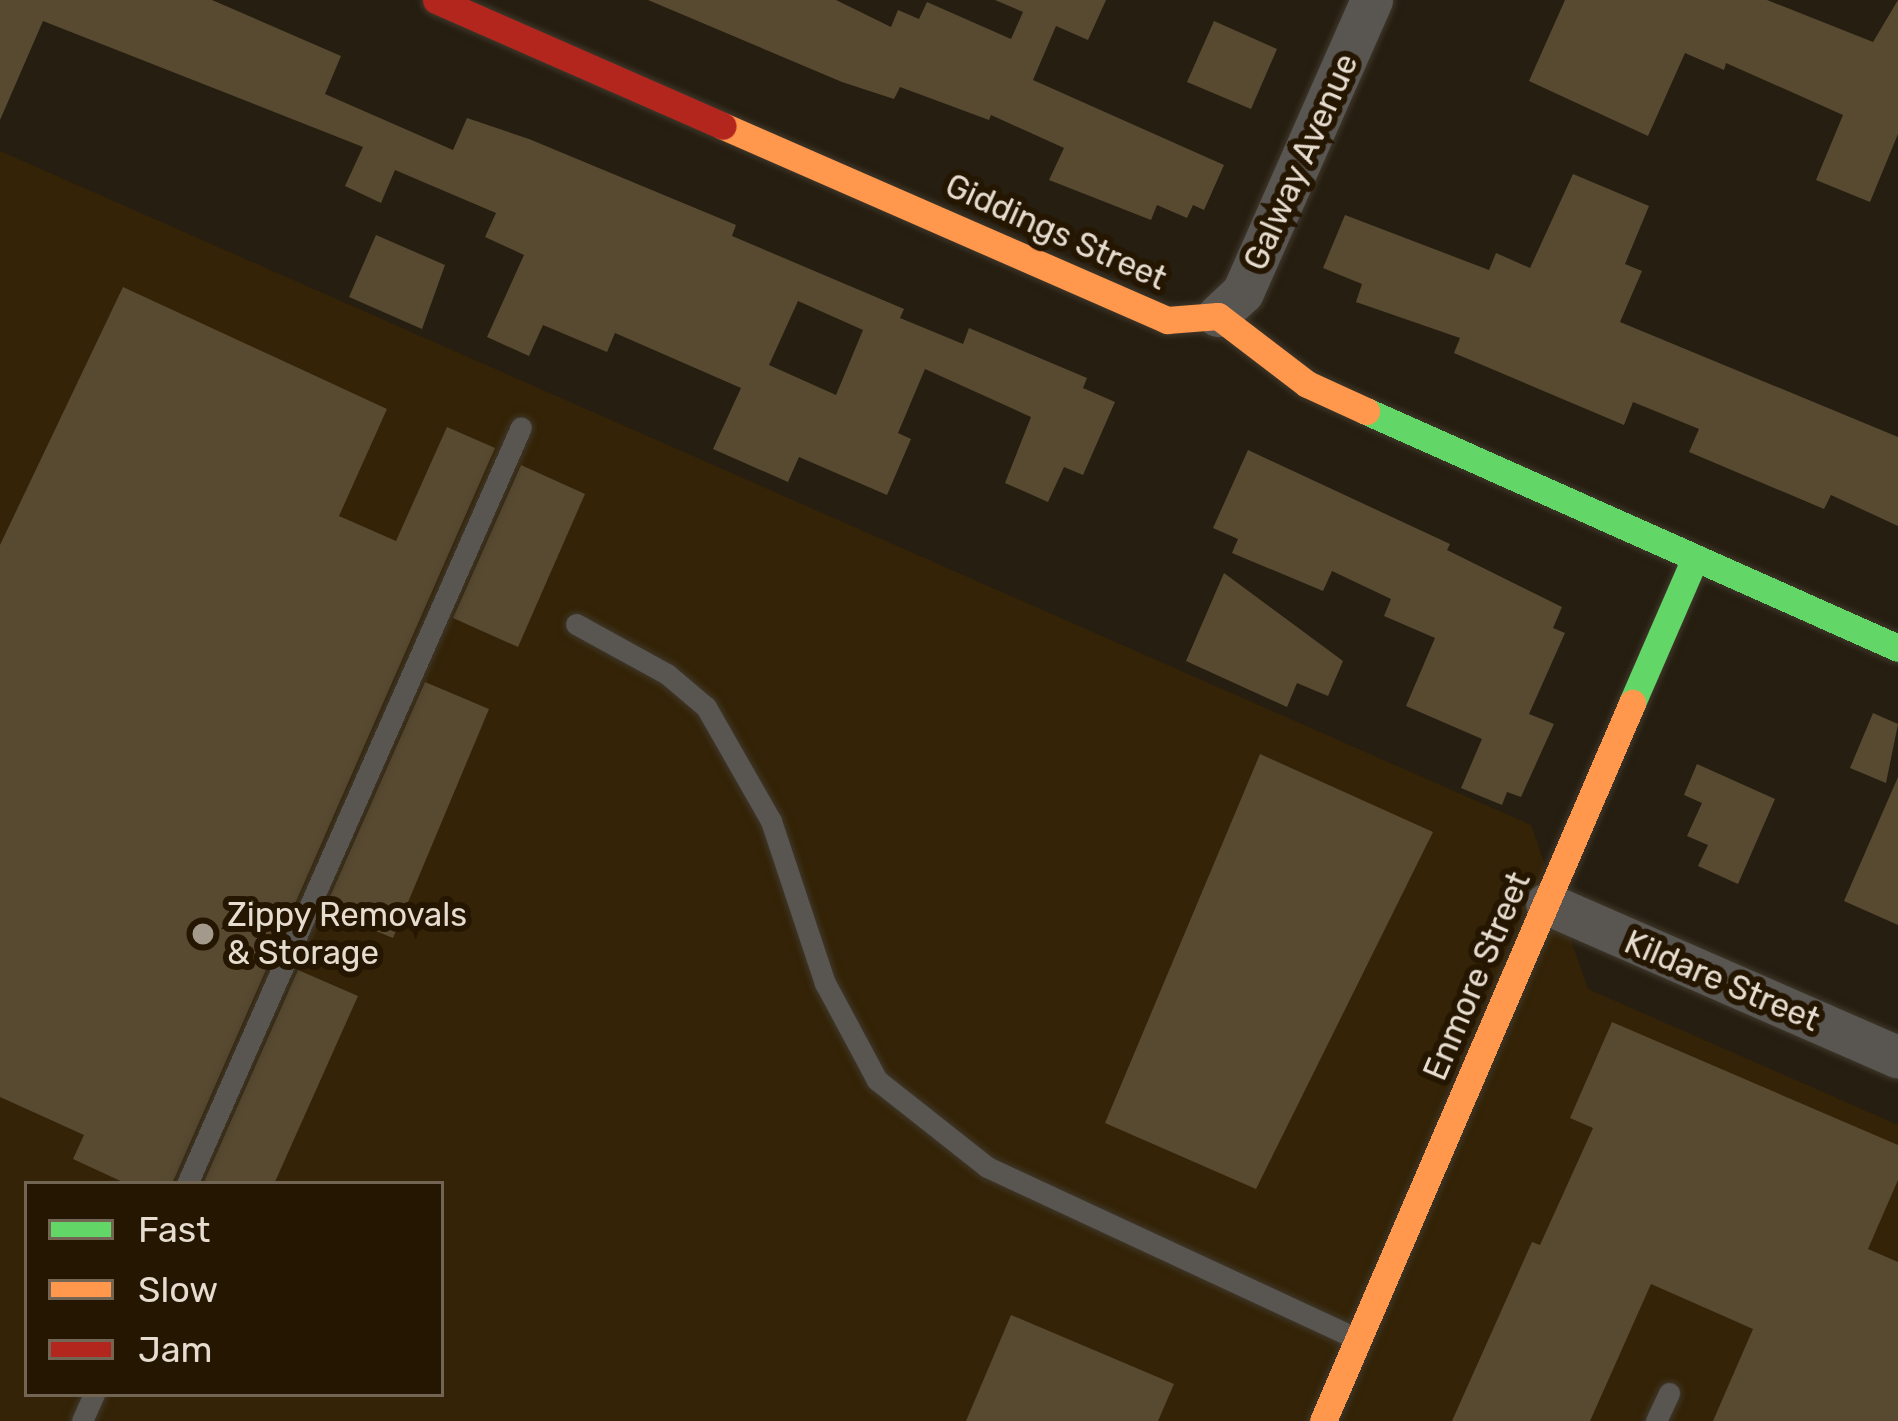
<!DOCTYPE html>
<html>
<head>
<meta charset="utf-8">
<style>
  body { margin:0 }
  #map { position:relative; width:1898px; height:1421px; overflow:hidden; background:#261e10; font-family:Rubik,sans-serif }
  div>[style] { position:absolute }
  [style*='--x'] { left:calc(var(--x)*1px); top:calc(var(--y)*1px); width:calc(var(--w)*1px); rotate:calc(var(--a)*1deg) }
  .built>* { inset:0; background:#342306 }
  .building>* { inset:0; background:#584a31 }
  .roads { filter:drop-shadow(0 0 3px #3f382c) drop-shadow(0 0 3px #3f382c) }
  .lane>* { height:21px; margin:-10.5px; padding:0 10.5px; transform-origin:10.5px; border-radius:10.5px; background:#595551 }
  .street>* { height:42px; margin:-21px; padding:0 21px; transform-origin:21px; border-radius:21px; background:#595551 }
  .fast>* { height:27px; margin:-13.5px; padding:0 13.5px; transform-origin:13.5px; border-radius:13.5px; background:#63d668 }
  .slow>* { height:27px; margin:-13.5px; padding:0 13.5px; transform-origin:13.5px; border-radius:13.5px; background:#ff974d }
  .jam>* { height:27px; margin:-13.5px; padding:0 13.5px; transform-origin:13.5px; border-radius:13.5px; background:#b3261e }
  .dots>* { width:33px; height:33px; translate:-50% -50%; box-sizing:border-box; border:6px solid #241601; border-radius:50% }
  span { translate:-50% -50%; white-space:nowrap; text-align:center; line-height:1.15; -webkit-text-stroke:12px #241601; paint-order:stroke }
  .street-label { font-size:33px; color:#e6dccf }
  .poi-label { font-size:33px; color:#e6dccf }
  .left { translate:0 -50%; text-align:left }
  .legend { position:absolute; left:24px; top:1181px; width:420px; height:216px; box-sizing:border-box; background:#241601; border:3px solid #726553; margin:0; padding:15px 21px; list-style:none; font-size:36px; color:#e6dccf }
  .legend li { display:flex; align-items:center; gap:24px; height:60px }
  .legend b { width:60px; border:3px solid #726553 }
</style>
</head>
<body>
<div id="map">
  <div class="built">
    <div style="clip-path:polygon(evenodd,0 151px,1531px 825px,1588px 989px,1898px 1125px,1898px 1421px,0 1421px,0 151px,27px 1184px,441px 1184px,441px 1394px,27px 1394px,27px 1184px)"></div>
  </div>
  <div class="building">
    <div style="clip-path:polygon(evenodd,0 0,212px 0,341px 56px,325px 94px,453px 150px,467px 118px,529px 139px,736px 225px,732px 236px,904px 309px,900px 318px,963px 344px,969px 328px,1087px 378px,1083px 388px,1115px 402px,1083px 475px,1064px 467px,1048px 502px,1005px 483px,1031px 417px,925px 369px,898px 433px,911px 439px,887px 495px,799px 457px,788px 482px,713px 449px,741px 388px,615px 333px,607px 352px,543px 325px,529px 356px,487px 337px,524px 255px,485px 237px,496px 213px,395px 170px,381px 203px,345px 186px,363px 147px,43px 21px,0 120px,0 0,798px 301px,863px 330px,836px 395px,769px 365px,798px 301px)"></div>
    <div style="clip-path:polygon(648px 0,836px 0,891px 27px,898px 10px,919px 19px,927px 2px,1011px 39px,1023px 12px,995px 0,1106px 0,1088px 40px,1056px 26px,1033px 80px,1224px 165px,1204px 210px,1193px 205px,1187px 218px,1157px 205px,1151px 220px,1049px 180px,1064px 148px,991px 115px,989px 120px,900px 87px,894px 99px,842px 82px)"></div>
    <div style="clip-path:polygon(1565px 0,1767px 0,1873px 42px,1898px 0,1898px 134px,1870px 202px,1816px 180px,1843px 115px,1726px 63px,1724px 70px,1685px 53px,1648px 136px,1529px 81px)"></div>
    <div style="clip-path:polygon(1214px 21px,1277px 49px,1251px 109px,1187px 82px)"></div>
    <div style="clip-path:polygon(1573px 174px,1649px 206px,1625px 264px,1642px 271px,1620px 322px,1898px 437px,1898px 526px,1831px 495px,1824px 509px,1689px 452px,1699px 429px,1633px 402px,1624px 425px,1454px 353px,1460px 338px,1356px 302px,1362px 284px,1323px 268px,1345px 215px,1489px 270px,1496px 253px,1530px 268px)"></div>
    <div style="clip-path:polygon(376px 235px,445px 265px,422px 329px,349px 297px)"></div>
    <div style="clip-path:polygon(123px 287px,387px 409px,339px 516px,396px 541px,447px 427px,495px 448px,172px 1184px,127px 1184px,73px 1159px,84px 1135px,0 1097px,0 545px)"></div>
    <div style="clip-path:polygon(1248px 450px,1450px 544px,1447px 550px,1562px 607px,1553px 628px,1565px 633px,1529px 714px,1554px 724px,1521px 797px,1507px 792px,1502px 805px,1461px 788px,1482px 739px,1406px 706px,1435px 638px,1384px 616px,1391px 599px,1332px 571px,1323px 591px,1232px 553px,1238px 539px,1213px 528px)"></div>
    <div style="clip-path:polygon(521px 465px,585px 494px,518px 647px,453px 618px)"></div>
    <div style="clip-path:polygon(1224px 573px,1343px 661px,1328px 696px,1297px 683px,1287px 707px,1186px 661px)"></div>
    <div style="clip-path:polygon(425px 682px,489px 709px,393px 938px,324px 910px)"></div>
    <div style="clip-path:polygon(1873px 713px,1898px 724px,1886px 783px,1850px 768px)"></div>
    <div style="clip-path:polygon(1260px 754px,1433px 832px,1256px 1189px,1105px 1123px)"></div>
    <div style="clip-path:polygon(1697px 764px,1775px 799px,1738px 884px,1698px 866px,1708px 845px,1687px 836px,1702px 803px,1684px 795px)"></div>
    <div style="clip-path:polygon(1898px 777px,1898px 925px,1844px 901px)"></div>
    <div style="clip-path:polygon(298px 970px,358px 996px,274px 1184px,203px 1184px)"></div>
    <div style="clip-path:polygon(1612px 1022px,1898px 1145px,1898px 1180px,1868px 1249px,1898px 1262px,1898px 1421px,1713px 1421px,1753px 1329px,1651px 1284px,1590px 1421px,1452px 1421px,1532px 1242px,1540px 1245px,1593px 1128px,1570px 1118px)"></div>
    <div style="clip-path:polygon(1011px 1315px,1174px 1384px,1158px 1421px,966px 1421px)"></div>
  </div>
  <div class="roads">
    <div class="lane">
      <div style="--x:576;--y:624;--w:104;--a:28.8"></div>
      <div style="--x:667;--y:674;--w:51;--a:40.2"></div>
      <div style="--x:706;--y:707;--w:131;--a:60.3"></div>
      <div style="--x:771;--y:821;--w:171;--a:71.6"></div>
      <div style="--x:825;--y:983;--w:110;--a:61.8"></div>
      <div style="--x:877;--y:1080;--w:140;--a:38.3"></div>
      <div style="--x:987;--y:1167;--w:409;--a:24.9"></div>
      <div style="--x:187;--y:1184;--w:827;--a:-66.19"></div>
      <div style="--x:82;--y:1421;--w:30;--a:-66"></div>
      <div style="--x:1656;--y:1421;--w:31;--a:-65"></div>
    </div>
    <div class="street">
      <div style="--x:1218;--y:316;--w:34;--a:-43"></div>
      <div style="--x:1243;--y:293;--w:320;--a:-66.2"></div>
      <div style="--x:1547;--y:904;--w:383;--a:23.6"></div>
    </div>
    <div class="fast">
      <div style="--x:1366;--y:411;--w:582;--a:24.01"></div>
      <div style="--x:1632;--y:703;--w:158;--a:-66.5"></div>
    </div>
    <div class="slow">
      <div style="--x:723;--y:126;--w:485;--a:23.6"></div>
      <div style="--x:1167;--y:320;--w:51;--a:-4.5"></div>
      <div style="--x:1218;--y:316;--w:112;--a:37.4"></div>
      <div style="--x:1307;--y:384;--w:65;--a:24.6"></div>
      <div style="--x:1323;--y:1421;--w:782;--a:-66.71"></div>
    </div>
    <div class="jam">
      <div style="--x:436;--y:0;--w:313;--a:23.7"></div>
    </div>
  </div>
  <div class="dots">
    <div style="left:203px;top:934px;background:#a39a8c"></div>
  </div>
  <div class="street-label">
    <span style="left:1301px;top:162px;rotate:-66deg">Galway Avenue</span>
    <span style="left:1056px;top:232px;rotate:24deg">Giddings Street</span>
    <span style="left:1477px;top:976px;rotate:-67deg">Enmore Street</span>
    <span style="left:1722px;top:981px;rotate:23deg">Kildare Street</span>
  </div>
  <div class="poi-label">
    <span class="left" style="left:227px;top:934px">Zippy Removals<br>&amp; Storage</span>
  </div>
  <ul class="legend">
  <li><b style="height:15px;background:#63d668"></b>Fast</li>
  <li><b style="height:15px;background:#ff974d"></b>Slow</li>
  <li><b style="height:15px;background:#b3261e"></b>Jam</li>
  </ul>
</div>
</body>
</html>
